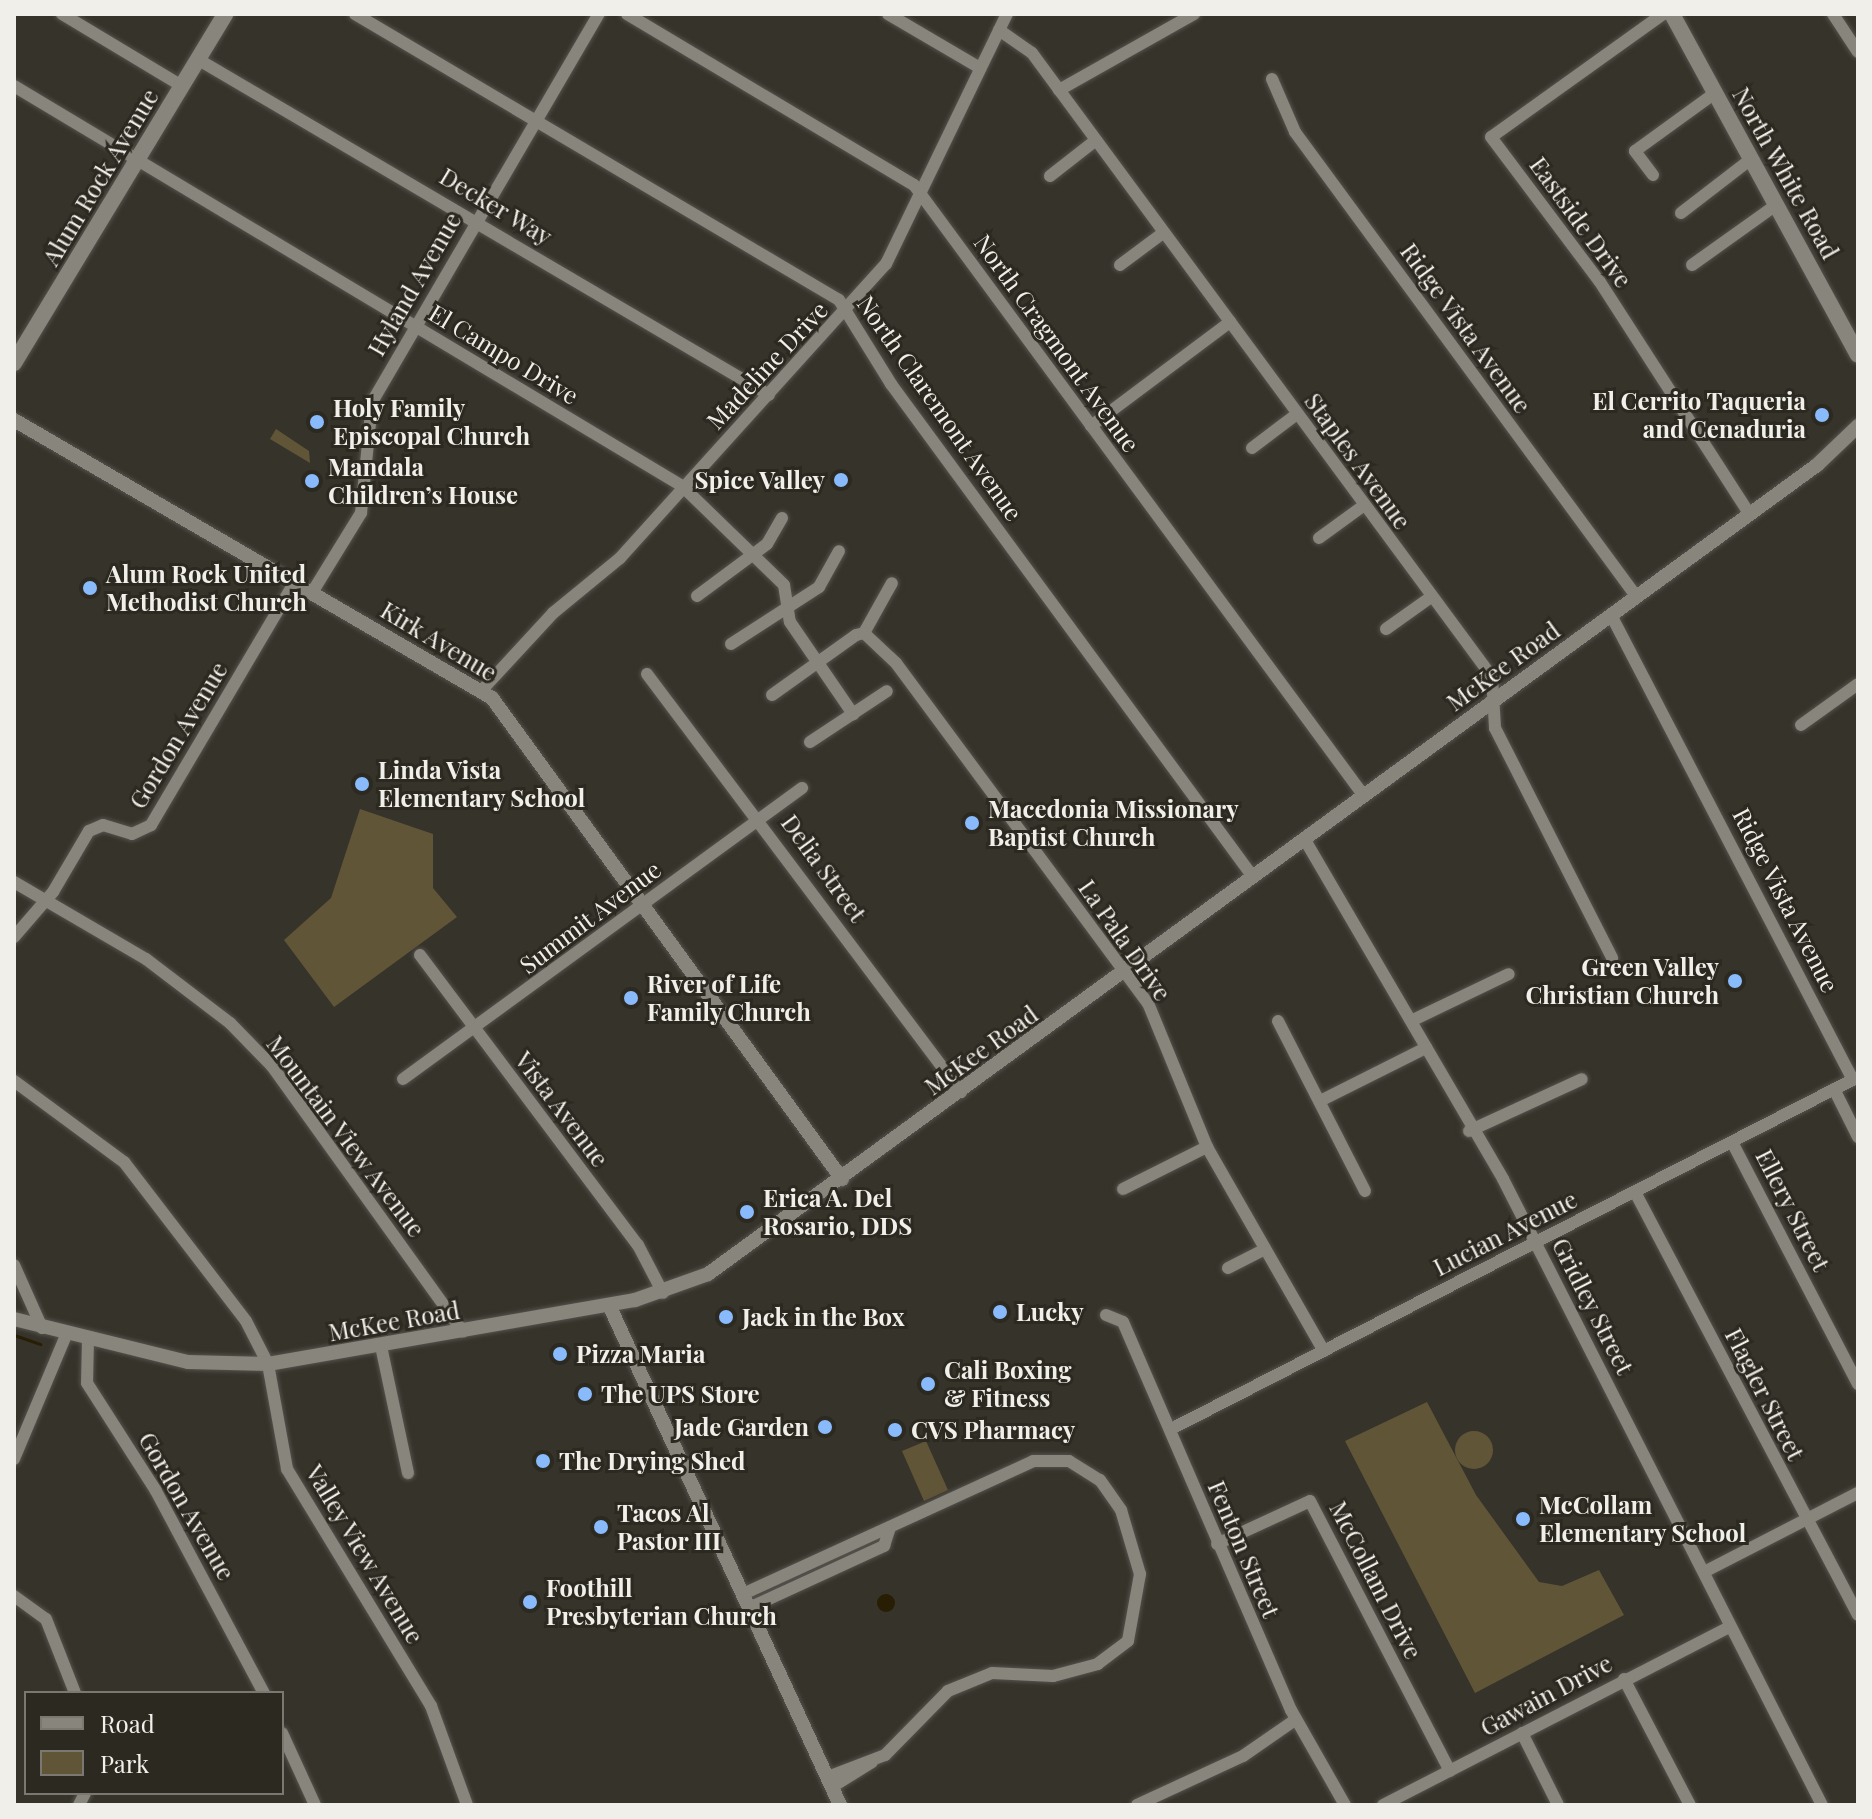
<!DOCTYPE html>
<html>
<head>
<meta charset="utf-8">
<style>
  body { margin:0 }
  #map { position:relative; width:1872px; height:1819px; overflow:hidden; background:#36332b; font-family:"Playfair Display",serif }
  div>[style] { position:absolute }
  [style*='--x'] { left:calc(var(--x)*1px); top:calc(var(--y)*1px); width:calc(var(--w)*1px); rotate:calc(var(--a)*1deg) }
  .green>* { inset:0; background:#615538 }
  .round { border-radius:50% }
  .water>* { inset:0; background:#281e03 }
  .stream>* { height:3px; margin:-1.5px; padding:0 1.5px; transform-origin:1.5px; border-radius:1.5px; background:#281e03 }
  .roads { filter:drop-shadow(0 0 2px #54524c) drop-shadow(0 0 2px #54524c) }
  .minor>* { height:12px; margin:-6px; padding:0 6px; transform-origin:6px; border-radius:6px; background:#88857c }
  .tertiary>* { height:14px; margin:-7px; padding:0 7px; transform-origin:7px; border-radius:7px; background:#88857c }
  .secondary>* { height:16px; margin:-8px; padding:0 8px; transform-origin:8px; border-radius:8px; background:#88857c }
  .dots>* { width:22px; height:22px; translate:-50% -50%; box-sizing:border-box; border:4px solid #2c2921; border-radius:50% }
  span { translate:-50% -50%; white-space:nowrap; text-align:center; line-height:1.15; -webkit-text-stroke:6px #2c2921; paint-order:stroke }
  .street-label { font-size:24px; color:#f1efea }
  .poi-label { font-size:24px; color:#f1efea; font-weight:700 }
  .right { translate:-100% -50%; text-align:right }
  .left { translate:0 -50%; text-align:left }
  .frame { position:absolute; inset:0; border:16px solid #f1efea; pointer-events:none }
  .legend { position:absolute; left:24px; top:1691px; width:260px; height:104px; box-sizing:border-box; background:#2c2921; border:2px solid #7b7871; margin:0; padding:10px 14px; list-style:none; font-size:24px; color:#f1efea }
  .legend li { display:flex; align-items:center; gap:16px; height:40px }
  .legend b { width:40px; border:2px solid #7b7871 }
</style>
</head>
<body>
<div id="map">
  <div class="green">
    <div style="clip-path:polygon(276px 429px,309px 451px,310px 463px,270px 439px)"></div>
    <div style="clip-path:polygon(360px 809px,433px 834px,433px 888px,457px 917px,334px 1007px,284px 940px,331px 898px)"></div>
    <div style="clip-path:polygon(1427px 1402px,1476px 1495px,1539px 1582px,1562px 1586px,1599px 1570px,1624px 1615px,1475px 1693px,1345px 1441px)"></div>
    <div class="round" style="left:1455px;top:1431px;width:38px;height:38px"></div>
    <div style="clip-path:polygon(926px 1441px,948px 1490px,924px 1501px,902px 1451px)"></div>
  </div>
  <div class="water">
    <div class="round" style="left:877px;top:1594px;width:18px;height:18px"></div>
  </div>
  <div class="stream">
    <div style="--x:14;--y:1335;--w:28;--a:19"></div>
  </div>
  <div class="roads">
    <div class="minor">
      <div style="--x:62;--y:14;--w:140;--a:31"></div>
      <div style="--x:355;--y:14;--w:562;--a:30.58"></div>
      <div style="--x:839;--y:300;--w:99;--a:58.2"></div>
      <div style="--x:891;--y:384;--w:612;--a:53.71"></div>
      <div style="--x:627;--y:14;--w:334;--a:30.8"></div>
      <div style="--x:914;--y:185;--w:759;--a:53.63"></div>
      <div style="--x:888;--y:14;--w:107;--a:30.4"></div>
      <div style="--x:1663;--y:14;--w:211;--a:144.4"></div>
      <div style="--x:1491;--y:137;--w:181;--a:53.1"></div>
      <div style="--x:1600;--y:282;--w:275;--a:57.2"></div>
      <div style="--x:1833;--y:14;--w:45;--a:56.7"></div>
      <div style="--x:999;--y:30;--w:40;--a:34.9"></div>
      <div style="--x:1032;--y:53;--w:775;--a:53.6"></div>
      <div style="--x:1492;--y:677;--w:51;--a:86.6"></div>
      <div style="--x:1495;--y:728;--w:258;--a:63"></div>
      <div style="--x:199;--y:60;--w:661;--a:30.44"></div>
      <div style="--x:1272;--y:79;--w:58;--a:66.5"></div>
      <div style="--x:1295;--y:132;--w:576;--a:53.69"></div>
      <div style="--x:14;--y:86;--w:779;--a:30.91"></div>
      <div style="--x:682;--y:486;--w:142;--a:44.1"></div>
      <div style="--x:784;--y:585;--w:37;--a:81"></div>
      <div style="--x:790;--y:622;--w:112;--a:55.6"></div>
      <div style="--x:1059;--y:90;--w:155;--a:-29.4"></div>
      <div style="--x:1653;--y:175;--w:30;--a:-127"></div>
      <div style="--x:1635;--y:151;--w:99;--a:-35.9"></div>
      <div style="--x:1050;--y:176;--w:58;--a:-38"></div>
      <div style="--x:1681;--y:213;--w:88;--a:-37.6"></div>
      <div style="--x:1120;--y:265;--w:54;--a:-36.7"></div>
      <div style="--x:1692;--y:265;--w:103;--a:-35.5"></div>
      <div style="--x:1091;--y:426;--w:174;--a:-36.8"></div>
      <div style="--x:1252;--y:448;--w:56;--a:-37.1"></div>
      <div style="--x:1319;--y:538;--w:54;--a:-36"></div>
      <div style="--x:313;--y:591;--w:92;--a:-58.4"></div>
      <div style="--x:361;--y:513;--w:112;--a:-84.3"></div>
      <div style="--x:372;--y:402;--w:450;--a:-59.7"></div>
      <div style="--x:697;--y:596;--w:87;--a:-36.6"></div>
      <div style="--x:767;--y:544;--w:30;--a:-60"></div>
      <div style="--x:1611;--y:615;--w:524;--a:62.51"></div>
      <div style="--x:1386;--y:629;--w:55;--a:-35.4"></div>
      <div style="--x:864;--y:633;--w:57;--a:-60.8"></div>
      <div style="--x:731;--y:644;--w:105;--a:-32.9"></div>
      <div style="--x:819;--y:587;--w:41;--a:-60.9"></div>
      <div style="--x:647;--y:674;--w:523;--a:53.09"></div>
      <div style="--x:482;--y:690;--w:105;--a:-47.3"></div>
      <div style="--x:553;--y:613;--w:87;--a:-39.4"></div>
      <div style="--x:620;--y:558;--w:396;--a:-47.9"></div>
      <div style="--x:886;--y:264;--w:278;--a:-64.2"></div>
      <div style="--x:772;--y:695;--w:103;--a:-35.5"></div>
      <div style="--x:856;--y:635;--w:8;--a:-14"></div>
      <div style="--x:864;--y:633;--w:44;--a:43.2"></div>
      <div style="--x:896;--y:663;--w:423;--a:53.5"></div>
      <div style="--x:1148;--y:1003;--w:156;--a:67.7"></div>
      <div style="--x:1207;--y:1147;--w:235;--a:60.2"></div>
      <div style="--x:1801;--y:725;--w:70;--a:-35.7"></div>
      <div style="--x:810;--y:742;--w:92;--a:-33.5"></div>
      <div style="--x:1305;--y:840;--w:393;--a:59.7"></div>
      <div style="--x:1503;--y:1179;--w:703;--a:63"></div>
      <div style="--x:14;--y:882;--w:153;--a:30.3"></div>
      <div style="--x:146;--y:959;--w:106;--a:37.3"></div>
      <div style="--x:230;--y:1023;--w:60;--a:45.7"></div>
      <div style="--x:272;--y:1066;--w:327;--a:54.3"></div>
      <div style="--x:14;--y:937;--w:60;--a:-49.1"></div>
      <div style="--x:53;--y:892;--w:71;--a:-59.5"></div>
      <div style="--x:89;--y:831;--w:15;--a:-23"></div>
      <div style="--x:103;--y:825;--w:30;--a:17"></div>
      <div style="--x:132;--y:834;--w:21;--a:-25"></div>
      <div style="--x:151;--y:825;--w:285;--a:-59.4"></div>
      <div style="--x:420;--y:955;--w:363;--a:53.1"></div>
      <div style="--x:638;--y:1245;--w:54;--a:62.5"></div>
      <div style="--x:1413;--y:1020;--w:106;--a:-25.6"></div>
      <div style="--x:1278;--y:1021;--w:191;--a:62.9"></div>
      <div style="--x:403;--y:1079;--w:494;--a:-36.1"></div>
      <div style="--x:14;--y:1081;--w:137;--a:36.4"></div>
      <div style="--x:124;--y:1162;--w:200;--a:52.5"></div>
      <div style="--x:246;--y:1321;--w:48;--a:62.9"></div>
      <div style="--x:268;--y:1364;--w:107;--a:79.7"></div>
      <div style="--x:287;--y:1469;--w:277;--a:58.7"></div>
      <div style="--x:431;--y:1706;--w:105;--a:70"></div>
      <div style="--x:1834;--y:1089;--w:54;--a:63.4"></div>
      <div style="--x:1320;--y:1101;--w:119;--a:-26.6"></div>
      <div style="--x:1469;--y:1131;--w:124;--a:-24.7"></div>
      <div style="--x:1732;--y:1142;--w:273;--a:62.5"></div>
      <div style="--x:1123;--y:1189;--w:94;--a:-26.6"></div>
      <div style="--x:1635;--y:1192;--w:478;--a:62.2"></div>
      <div style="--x:14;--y:1265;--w:69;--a:66"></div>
      <div style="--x:1228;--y:1268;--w:38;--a:-27"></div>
      <div style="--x:1106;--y:1315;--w:18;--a:22"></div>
      <div style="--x:1123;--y:1322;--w:423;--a:66.6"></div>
      <div style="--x:1291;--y:1710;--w:109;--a:60.4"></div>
      <div style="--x:88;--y:1340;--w:43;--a:91.3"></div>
      <div style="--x:87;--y:1383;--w:128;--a:57.4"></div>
      <div style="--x:156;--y:1491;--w:229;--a:61.9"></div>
      <div style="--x:381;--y:1346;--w:130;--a:78"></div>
      <div style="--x:1173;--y:1428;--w:770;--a:-27.13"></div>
      <div style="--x:14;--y:1459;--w:134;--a:-67.2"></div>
      <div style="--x:1217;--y:1544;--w:102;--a:-24.8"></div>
      <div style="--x:1310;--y:1501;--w:304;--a:62.6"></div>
      <div style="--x:1704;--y:1572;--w:173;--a:-27.2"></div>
      <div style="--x:743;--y:1594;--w:319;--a:-24.6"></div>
      <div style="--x:1033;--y:1461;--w:36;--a:0"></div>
      <div style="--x:1069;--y:1461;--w:36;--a:32"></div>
      <div style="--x:1100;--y:1480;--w:37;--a:55"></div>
      <div style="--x:1121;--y:1510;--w:67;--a:73.5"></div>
      <div style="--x:1140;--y:1574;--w:68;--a:100.2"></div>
      <div style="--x:1128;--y:1641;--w:38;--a:143"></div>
      <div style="--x:1098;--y:1664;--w:47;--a:165.1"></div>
      <div style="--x:1053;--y:1676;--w:61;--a:-177.2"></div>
      <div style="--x:992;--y:1673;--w:48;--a:157.8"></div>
      <div style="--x:948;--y:1691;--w:90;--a:134.5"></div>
      <div style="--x:885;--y:1755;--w:61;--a:158.9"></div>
      <div style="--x:14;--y:1596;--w:39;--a:36"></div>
      <div style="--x:46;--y:1619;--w:79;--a:68.6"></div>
      <div style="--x:749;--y:1608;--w:149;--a:-24.7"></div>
      <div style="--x:884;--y:1546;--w:19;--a:-72"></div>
      <div style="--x:1624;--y:1679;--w:142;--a:62.4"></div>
      <div style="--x:282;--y:1733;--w:79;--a:65.4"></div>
      <div style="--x:1522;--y:1733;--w:80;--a:63.4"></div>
      <div style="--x:832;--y:1787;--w:47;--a:-32"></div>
      <div style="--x:79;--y:1805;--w:13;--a:-63"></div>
      <div style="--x:1137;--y:1805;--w:117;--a:-24.8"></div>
      <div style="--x:1243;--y:1756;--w:63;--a:-34.7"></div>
      <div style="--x:1383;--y:1805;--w:390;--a:-27.2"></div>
    </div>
    <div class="tertiary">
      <div style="--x:14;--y:420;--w:553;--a:30.18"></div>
      <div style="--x:492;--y:698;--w:595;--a:53.96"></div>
      <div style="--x:609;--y:1305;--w:551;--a:65.2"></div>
      <div style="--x:14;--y:1319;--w:179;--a:13.9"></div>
      <div style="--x:188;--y:1362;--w:80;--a:1.4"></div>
      <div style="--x:268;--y:1364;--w:373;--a:-9.9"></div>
      <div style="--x:635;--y:1300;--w:77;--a:-19.6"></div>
      <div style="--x:708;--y:1274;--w:1373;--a:-36.11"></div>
      <div style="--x:1817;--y:465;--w:57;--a:-43.6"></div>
    </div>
    <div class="secondary">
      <div style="--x:1672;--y:14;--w:388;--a:61.4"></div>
      <div style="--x:14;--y:363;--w:408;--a:-58.8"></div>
    </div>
  </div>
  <div class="dots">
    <div style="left:1822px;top:415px;background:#89bafc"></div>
    <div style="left:317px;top:422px;background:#89bafc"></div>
    <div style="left:841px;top:480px;background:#89bafc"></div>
    <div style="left:312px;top:481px;background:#89bafc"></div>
    <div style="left:90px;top:588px;background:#89bafc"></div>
    <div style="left:362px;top:784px;background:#89bafc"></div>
    <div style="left:972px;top:823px;background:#89bafc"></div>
    <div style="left:1735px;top:981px;background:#89bafc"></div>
    <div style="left:631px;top:998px;background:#89bafc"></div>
    <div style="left:747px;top:1212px;background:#89bafc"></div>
    <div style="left:1000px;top:1312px;background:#89bafc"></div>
    <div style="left:726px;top:1317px;background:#89bafc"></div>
    <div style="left:560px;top:1354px;background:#89bafc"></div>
    <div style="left:928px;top:1384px;background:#89bafc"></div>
    <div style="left:585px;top:1394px;background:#89bafc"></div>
    <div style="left:825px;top:1427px;background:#89bafc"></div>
    <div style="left:895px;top:1430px;background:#89bafc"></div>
    <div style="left:543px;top:1461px;background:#89bafc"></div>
    <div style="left:1523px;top:1519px;background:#89bafc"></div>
    <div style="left:601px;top:1527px;background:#89bafc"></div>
    <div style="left:530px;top:1602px;background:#89bafc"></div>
  </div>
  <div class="street-label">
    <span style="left:1786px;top:173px;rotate:61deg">North White Road</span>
    <span style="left:100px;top:177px;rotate:-59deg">Alum Rock Avenue</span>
    <span style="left:496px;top:206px;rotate:31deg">Decker Way</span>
    <span style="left:1581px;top:222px;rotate:54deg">Eastside Drive</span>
    <span style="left:414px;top:284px;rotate:-60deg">Hyland Avenue</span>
    <span style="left:1466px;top:328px;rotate:54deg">Ridge Vista Avenue</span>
    <span style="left:1057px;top:343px;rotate:54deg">North Cragmont Avenue</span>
    <span style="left:504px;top:354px;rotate:31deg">El Campo Drive</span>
    <span style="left:767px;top:365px;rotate:-47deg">Madeline Drive</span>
    <span style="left:940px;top:408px;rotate:55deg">North Claremont Avenue</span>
    <span style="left:1358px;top:461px;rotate:54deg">Staples Avenue</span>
    <span style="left:439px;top:641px;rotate:31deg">Kirk Avenue</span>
    <span style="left:1503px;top:666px;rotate:-36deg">McKee Road</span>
    <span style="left:178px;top:735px;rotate:-59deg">Gordon Avenue</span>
    <span style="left:824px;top:868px;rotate:54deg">Delia Street</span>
    <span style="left:1786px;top:900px;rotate:63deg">Ridge Vista Avenue</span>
    <span style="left:590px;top:917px;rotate:-37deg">Summit Avenue</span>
    <span style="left:1125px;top:940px;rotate:55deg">La Pala Drive</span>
    <span style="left:981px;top:1050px;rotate:-36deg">McKee Road</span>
    <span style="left:562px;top:1109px;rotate:53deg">Vista Avenue</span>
    <span style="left:346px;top:1136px;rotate:53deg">Mountain View Avenue</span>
    <span style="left:1793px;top:1210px;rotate:63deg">Ellery Street</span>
    <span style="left:1505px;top:1233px;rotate:-27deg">Lucian Avenue</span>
    <span style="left:1593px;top:1306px;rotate:63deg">Gridley Street</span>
    <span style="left:394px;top:1321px;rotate:-10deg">McKee Road</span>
    <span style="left:1765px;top:1394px;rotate:63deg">Flagler Street</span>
    <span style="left:187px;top:1506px;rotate:60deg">Gordon Avenue</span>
    <span style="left:1244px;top:1549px;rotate:67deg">Fenton Street</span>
    <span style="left:365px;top:1554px;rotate:59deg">Valley View Avenue</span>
    <span style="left:1376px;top:1580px;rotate:63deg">McCollam Drive</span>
    <span style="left:1546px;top:1695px;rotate:-28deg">Gawain Drive</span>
  </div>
  <div class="poi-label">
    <span class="right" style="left:1806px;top:415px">El Cerrito Taqueria<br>and Cenaduria</span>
    <span class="left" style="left:333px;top:422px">Holy Family<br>Episcopal Church</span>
    <span class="left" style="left:328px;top:481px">Mandala<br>Children’s House</span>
    <span class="right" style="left:825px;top:480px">Spice Valley</span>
    <span class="left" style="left:106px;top:588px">Alum Rock United<br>Methodist Church</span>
    <span class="left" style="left:378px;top:784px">Linda Vista<br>Elementary School</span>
    <span class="left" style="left:988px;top:823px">Macedonia Missionary<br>Baptist Church</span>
    <span class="right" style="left:1719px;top:981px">Green Valley<br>Christian Church</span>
    <span class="left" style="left:647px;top:998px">River of Life<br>Family Church</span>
    <span class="left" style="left:763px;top:1212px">Erica A. Del<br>Rosario, DDS</span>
    <span class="left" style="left:1016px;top:1312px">Lucky</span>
    <span class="left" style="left:742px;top:1317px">Jack in the Box</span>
    <span class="left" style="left:576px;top:1354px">Pizza Maria</span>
    <span class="left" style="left:944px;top:1384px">Cali Boxing<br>&amp; Fitness</span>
    <span class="left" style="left:601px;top:1394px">The UPS Store</span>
    <span class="right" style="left:809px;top:1427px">Jade Garden</span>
    <span class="left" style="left:911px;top:1430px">CVS Pharmacy</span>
    <span class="left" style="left:559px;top:1461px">The Drying Shed</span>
    <span class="left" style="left:1539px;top:1519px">McCollam<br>Elementary School</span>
    <span class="left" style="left:617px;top:1527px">Tacos Al<br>Pastor III</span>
    <span class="left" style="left:546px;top:1602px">Foothill<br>Presbyterian Church</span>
  </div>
  <div class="frame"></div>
  <ul class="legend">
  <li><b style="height:10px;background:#88857c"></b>Road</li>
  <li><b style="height:22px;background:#615538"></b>Park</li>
  </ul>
</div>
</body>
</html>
